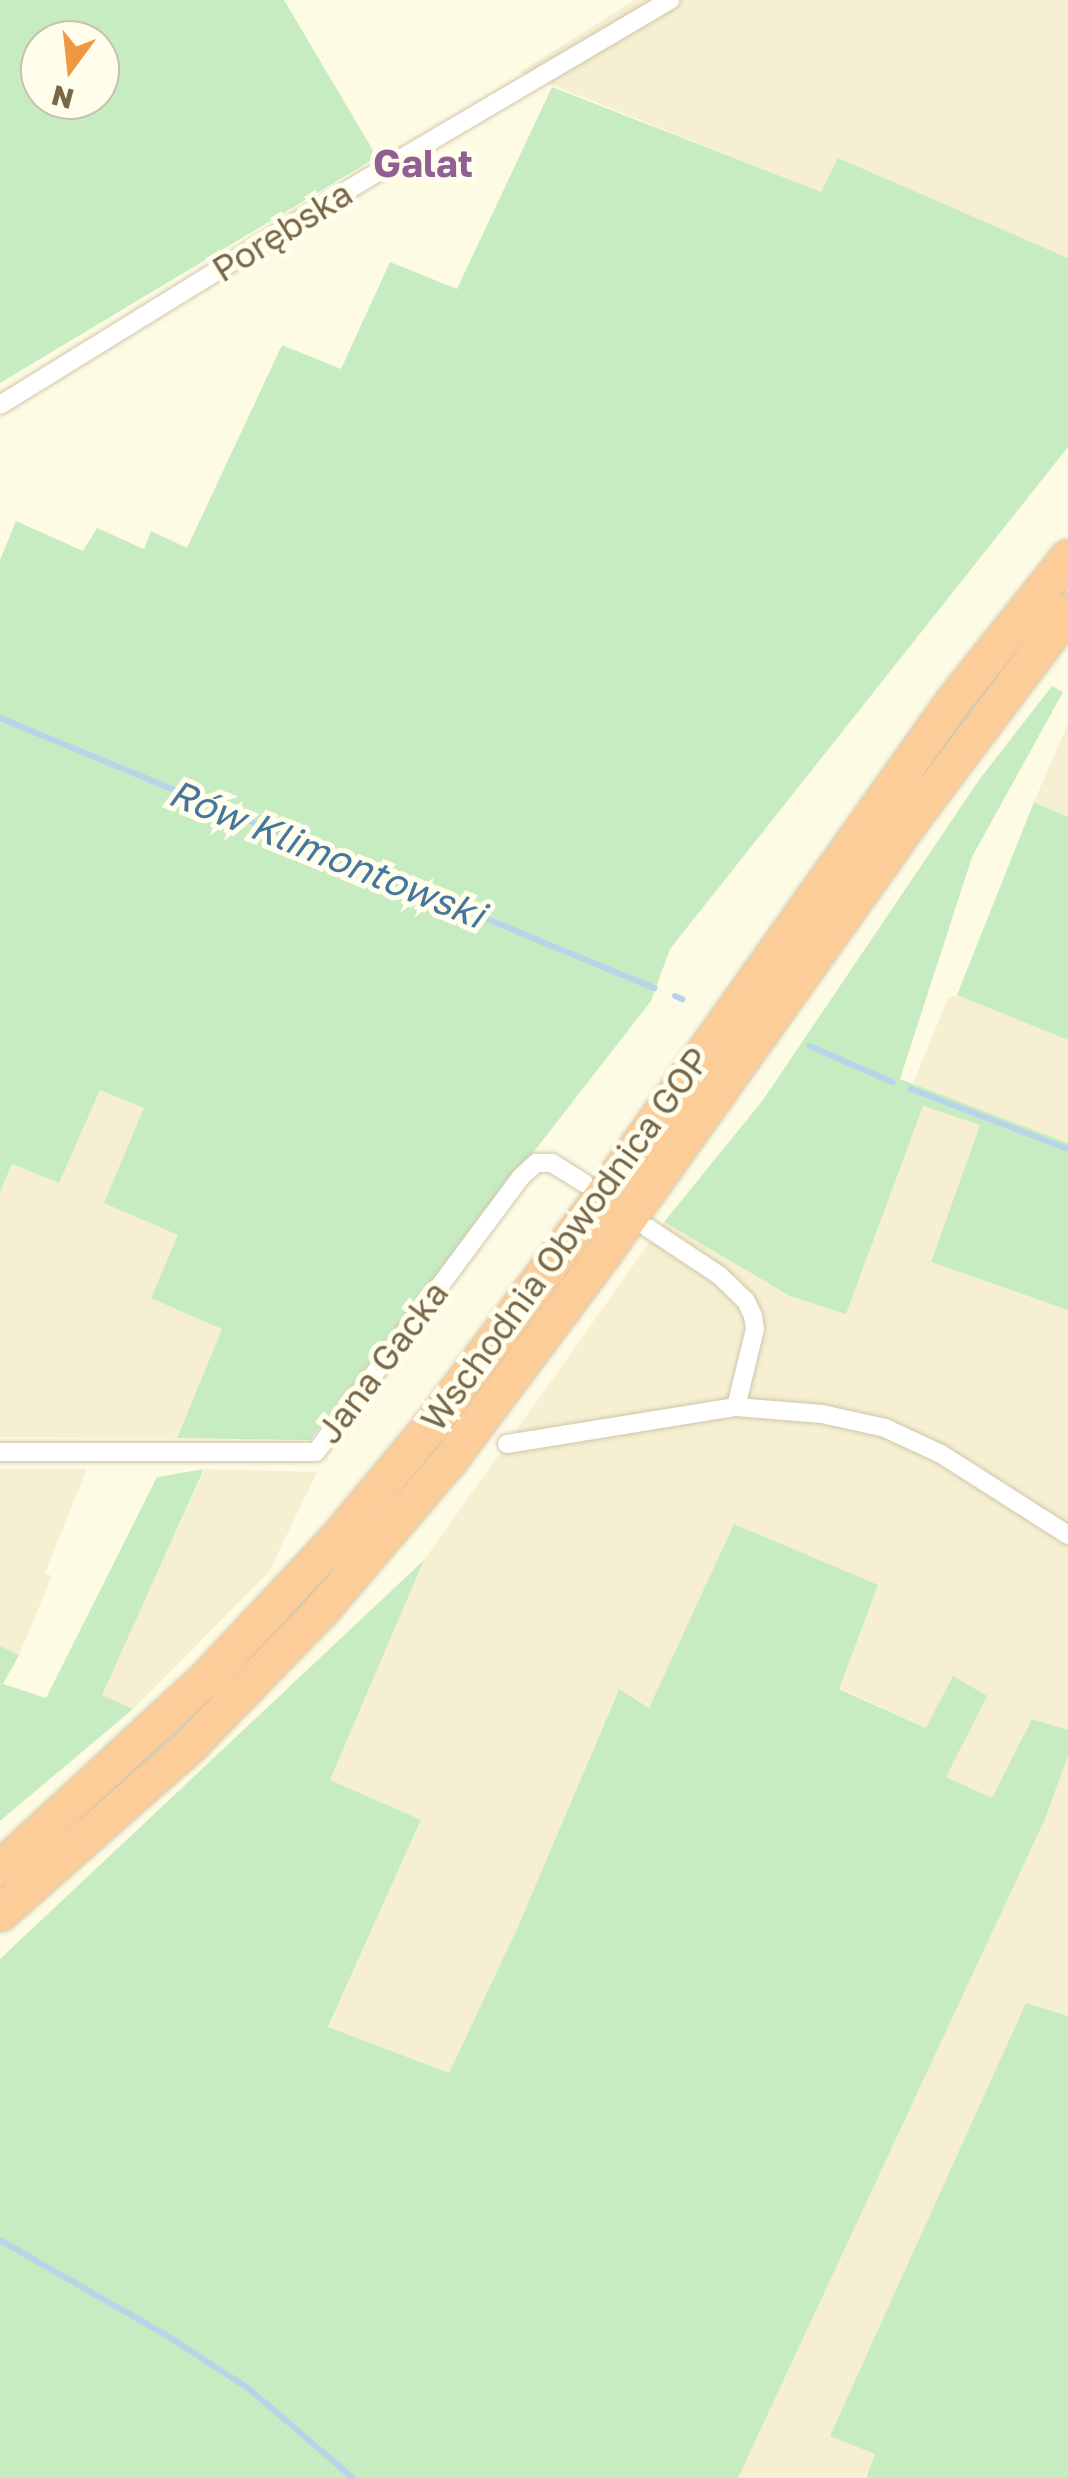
<!DOCTYPE html>
<html>
<head>
<meta charset="utf-8">
<style>
  body { margin:0 }
  #map { position:relative; width:1068px; height:2478px; overflow:hidden; background:#fefbe5; font-family:"Golos Text",sans-serif }
  div>[style] { position:absolute }
  [style*='--x'] { left:calc(var(--x)*1px); top:calc(var(--y)*1px); width:calc(var(--w)*1px); rotate:calc(var(--a)*1deg) }
  .residential>* { inset:0; background:#f6efd2 }
  .green>* { inset:0; background:#c7ecc2 }
  .stream>* { height:6px; margin:-3px; padding:0 3px; transform-origin:3px; border-radius:3px; background:#b8d4e9 }
  .roads { filter:drop-shadow(0 0 2px #d0c6aa) drop-shadow(0 0 2px #d0c6aa) }
  .street>* { height:18px; margin:-9px; padding:0 9px; transform-origin:9px; border-radius:9px; background:#fff }
  .highway>* { height:35px; margin:-17.5px; padding:0 17.5px; transform-origin:17.5px; border-radius:17.5px; background:#fccd98 }
  span { translate:-50% -50%; white-space:nowrap; text-align:center; line-height:1.15; -webkit-text-stroke:10px #fffdec; paint-order:stroke }
  .street-label { font-size:35px; color:#786748 }
  .neighbourhood-label { font-size:38px; color:#925f95; font-weight:700 }
  .water-label { font-size:38px; color:#45769c; font-style:italic }
  .north { position:absolute; left:20px; top:20px; width:100px; height:100px; box-sizing:border-box; background:#fffdec; border:2px solid #c9c1aa; border-radius:50%; rotate:195deg; font-size:28px; font-weight:700; line-height:40px; text-align:center; color:#786748 }
  .north::after { content:''; display:block; margin:auto; width:35px; height:45px; background:#ef9842; clip-path:polygon(50% 0,100% 100%,50% 72%,0 100%) }
</style>
</head>
<body>
<div id="map">
  <div class="residential">
    <div style="clip-path:polygon(635px 0,1068px 0,1068px 258px,839px 159px,822px 193px,520px 72px)"></div>
    <div style="clip-path:polygon(1068px 723px,1068px 817px,1034px 802px)"></div>
    <div style="clip-path:polygon(958px 995px,1068px 1040px,1068px 1143px,912px 1086px,948px 998px)"></div>
    <div style="clip-path:polygon(100px 1090px,144px 1108px,179px 1235px,222px 1329px,177px 1438px,0 1437px,0 1192px,12px 1164px,59px 1183px)"></div>
    <div style="clip-path:polygon(922px 1105px,981px 1125px,931px 1262px,1068px 1310px,1068px 1730px,1032px 1719px,992px 1798px,945px 1777px,927px 1728px,839px 1688px,649px 1708px,618px 1690px,517px 1929px,449px 2073px,328px 2028px,421px 1821px,330px 1780px,424px 1560px,664px 1222px,790px 1296px)"></div>
    <div style="clip-path:polygon(0 1469px,87px 1469px,45px 1573px,52px 1576px,19px 1655px,0 1646px)"></div>
    <div style="clip-path:polygon(205px 1469px,317px 1472px,269px 1572px,133px 1709px,101px 1695px)"></div>
    <div style="clip-path:polygon(1068px 1756px,1068px 2016px,1026px 2004px,831px 2436px,876px 2454px,865px 2478px,738px 2478px,1045px 1819px)"></div>
  </div>
  <div class="green">
    <div style="clip-path:polygon(evenodd,0 0,284px 0,377px 157px,0 383px,0 0,40px 40px,100px 40px,100px 100px,40px 100px,40px 40px)"></div>
    <div style="clip-path:polygon(552px 87px,821px 192px,838px 158px,1068px 258px,1068px 447px,670px 949px,651px 1001px,310px 1440px,177px 1438px,222px 1329px,151px 1298px,178px 1235px,104px 1203px,144px 1108px,100px 1090px,59px 1183px,12px 1164px,0 1192px,0 560px,16px 521px,83px 551px,97px 528px,144px 549px,151px 531px,187px 548px,282px 345px,341px 369px,390px 262px,457px 289px)"></div>
    <div style="clip-path:polygon(1052px 686px,1063px 692px,972px 857px,900px 1079px,1068px 1143px,1068px 1310px,931px 1262px,980px 1125px,923px 1106px,846px 1314px,790px 1296px,664px 1222px,763px 1100px,979px 780px)"></div>
    <div style="clip-path:polygon(1034px 802px,1068px 817px,1068px 1040px,957px 995px)"></div>
    <div style="clip-path:polygon(204px 1469px,102px 1695px,133px 1709px,0 1821px,0 1646px,19px 1655px,3px 1684px,46px 1698px,157px 1477px)"></div>
    <div style="clip-path:polygon(734px 1524px,878px 1585px,839px 1689px,926px 1728px,953px 1676px,987px 1696px,946px 1777px,992px 1798px,1032px 1719px,1068px 1730px,1068px 1756px,1045px 1819px,738px 2478px,0 2478px,0 1959px,424px 1560px,330px 1780px,421px 1820px,328px 2027px,449px 2073px,517px 1929px,619px 1689px,649px 1708px)"></div>
    <div style="clip-path:polygon(1026px 2003px,1068px 2016px,1068px 2478px,866px 2478px,875px 2454px,830px 2436px)"></div>
  </div>
  <div class="stream">
    <div style="--x:0;--y:718;--w:708;--a:22.43"></div>
    <div style="--x:675;--y:996;--w:8;--a:23"></div>
    <div style="--x:810;--y:1046;--w:90;--a:23.7"></div>
    <div style="--x:911;--y:1089;--w:168;--a:20.9"></div>
    <div style="--x:0;--y:2240;--w:191;--a:29.8"></div>
    <div style="--x:166;--y:2335;--w:98;--a:32.9"></div>
    <div style="--x:248;--y:2388;--w:138;--a:40.6"></div>
  </div>
  <div class="roads">
    <div class="street">
      <div style="--x:0;--y:405;--w:432;--a:-31.7"></div>
      <div style="--x:368;--y:178;--w:351;--a:-30.5"></div>
      <div style="--x:648;--y:1228;--w:85;--a:33.5"></div>
      <div style="--x:719;--y:1275;--w:37;--a:44"></div>
      <div style="--x:746;--y:1301;--w:17;--a:65"></div>
      <div style="--x:753;--y:1316;--w:13;--a:81"></div>
      <div style="--x:755;--y:1329;--w:80;--a:103.7"></div>
      <div style="--x:507;--y:1444;--w:232;--a:-9.2"></div>
      <div style="--x:736;--y:1407;--w:86;--a:4.7"></div>
      <div style="--x:822;--y:1414;--w:65;--a:12.5"></div>
      <div style="--x:885;--y:1428;--w:62;--a:24.9"></div>
      <div style="--x:941;--y:1454;--w:151;--a:32.5"></div>
      <div style="--x:0;--y:1452;--w:316;--a:0"></div>
      <div style="--x:316;--y:1452;--w:343;--a:-53.3"></div>
      <div style="--x:521;--y:1177;--w:21;--a:-43"></div>
      <div style="--x:536;--y:1163;--w:16;--a:0"></div>
      <div style="--x:552;--y:1163;--w:38;--a:32"></div>
    </div>
    <div class="highway">
      <div style="--x:0;--y:1868;--w:282;--a:-42.7"></div>
      <div style="--x:207;--y:1677;--w:189;--a:-46.9"></div>
      <div style="--x:336;--y:1539;--w:147;--a:-50.2"></div>
      <div style="--x:430;--y:1426;--w:294;--a:-53.3"></div>
      <div style="--x:606;--y:1190;--w:600;--a:-54.64"></div>
      <div style="--x:953;--y:701;--w:184;--a:-51.4"></div>
      <div style="--x:0;--y:1913;--w:255;--a:-41.5"></div>
      <div style="--x:191;--y:1744;--w:187;--a:-45.9"></div>
      <div style="--x:321;--y:1610;--w:199;--a:-49.5"></div>
      <div style="--x:450;--y:1459;--w:254;--a:-53.3"></div>
      <div style="--x:602;--y:1255;--w:542;--a:-54.61"></div>
      <div style="--x:916;--y:813;--w:253;--a:-53"></div>
    </div>
  </div>
  <div class="street-label">
    <span style="left:282px;top:231px;rotate:-32deg">Porębska</span>
    <span style="left:565px;top:1239px;rotate:-54deg">Wschodnia Obwodnica GOP</span>
    <span style="left:382px;top:1362px;rotate:-53deg">Jana Gacka</span>
  </div>
  <div class="neighbourhood-label">
    <span style="left:423px;top:163px">Galat</span>
  </div>
  <div class="water-label">
    <span style="left:327px;top:853px;rotate:22deg">Rów Klimontowski</span>
  </div>
  <div class="north">N</div>
</div>
</body>
</html>
